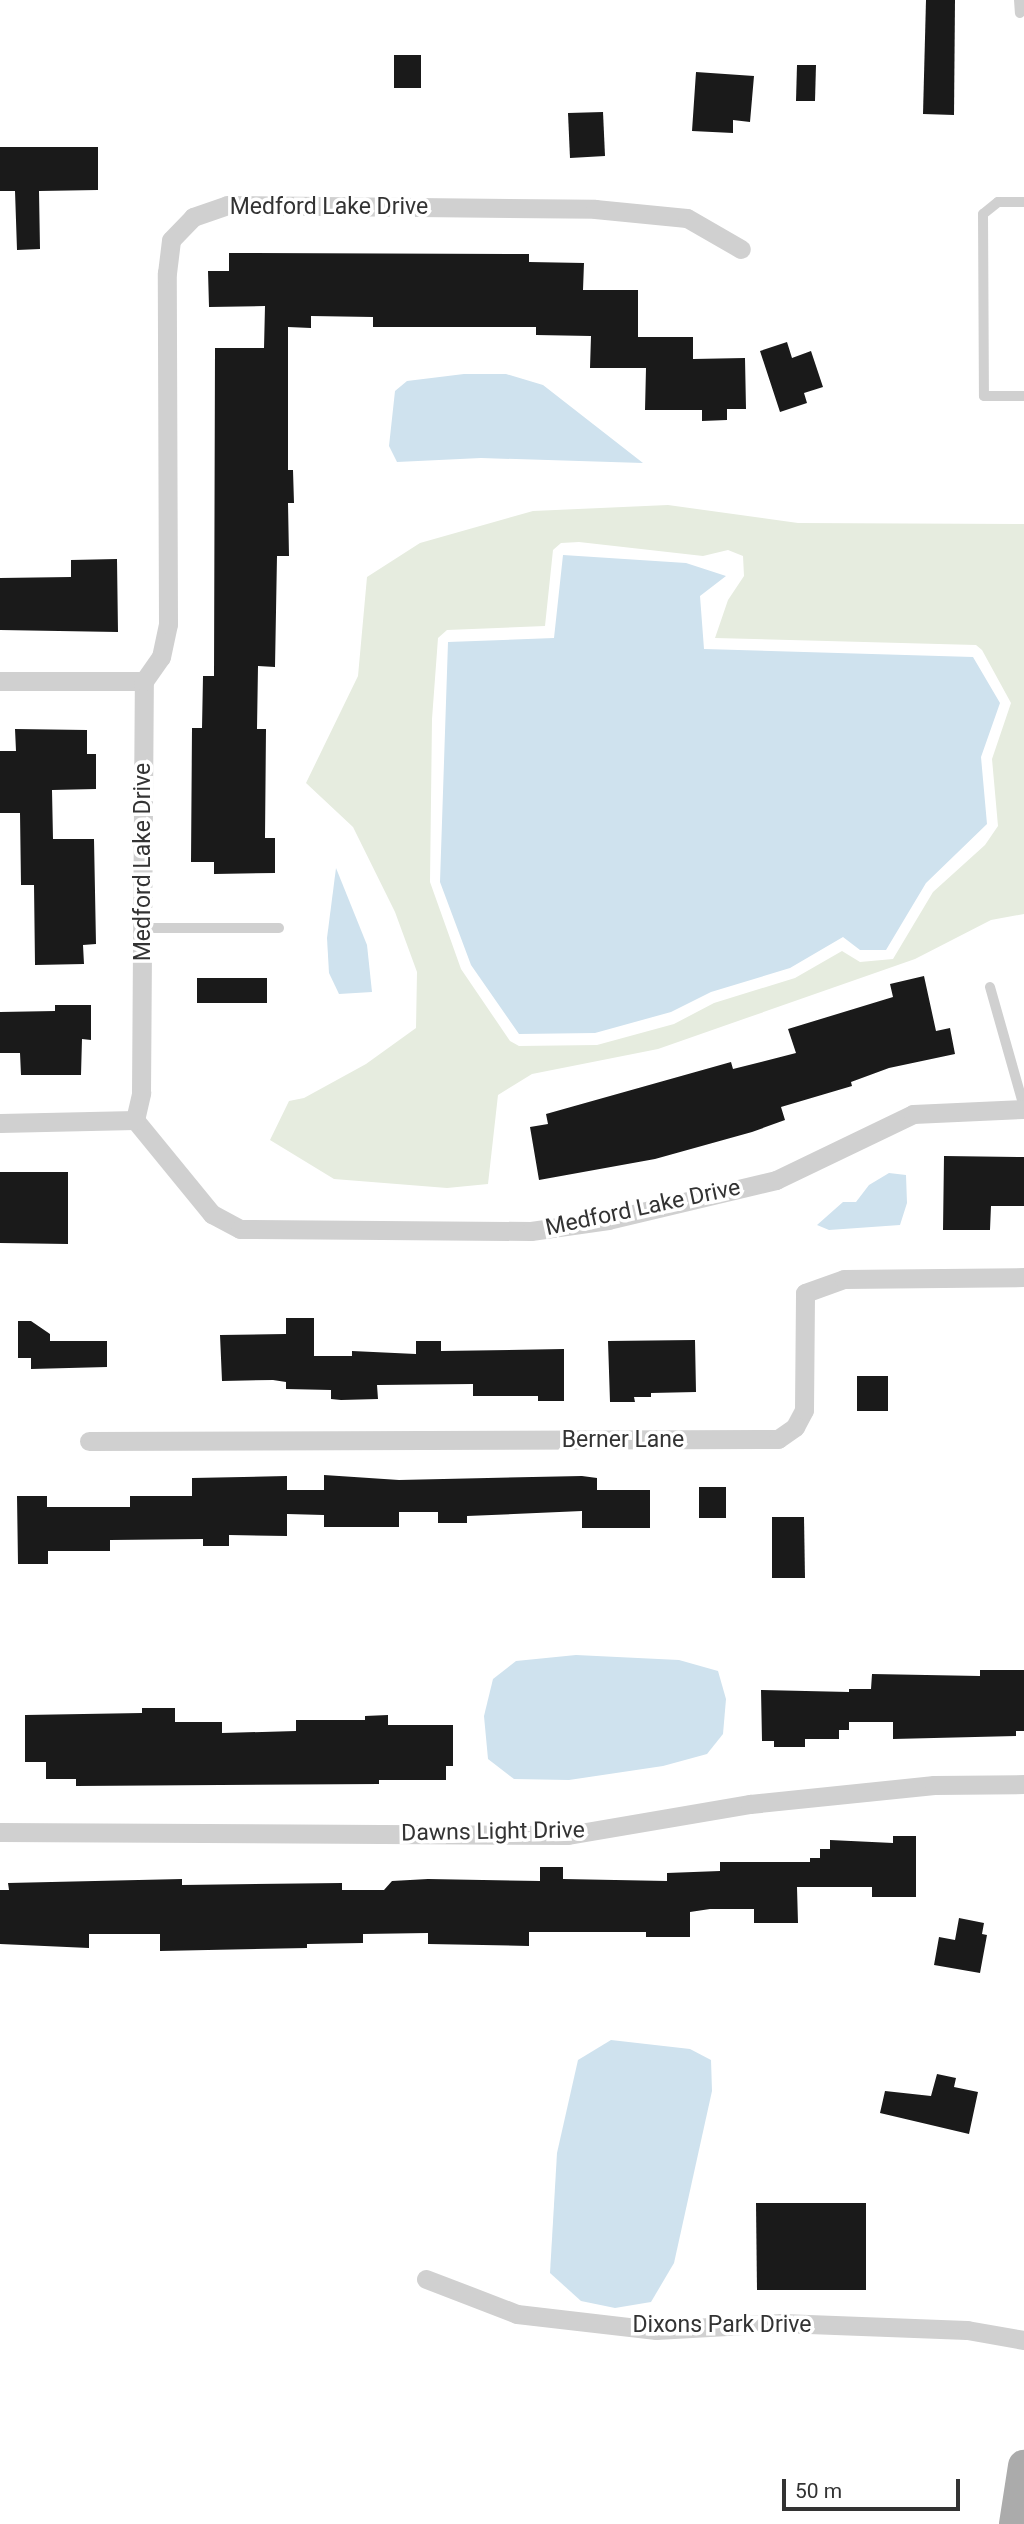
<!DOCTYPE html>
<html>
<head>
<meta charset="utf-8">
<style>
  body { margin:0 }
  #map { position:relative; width:1024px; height:2524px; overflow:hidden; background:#fff; font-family:Roboto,sans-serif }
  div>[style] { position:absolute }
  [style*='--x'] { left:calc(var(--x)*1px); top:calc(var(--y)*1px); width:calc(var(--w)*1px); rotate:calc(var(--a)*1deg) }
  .green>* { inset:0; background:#e6ecdf }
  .water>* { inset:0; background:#cfe2ee }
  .building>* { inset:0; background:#1a1a1a }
  .lane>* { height:10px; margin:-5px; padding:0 5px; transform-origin:5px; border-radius:5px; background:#d0d0d0 }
  .street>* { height:19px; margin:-9.5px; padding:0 9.5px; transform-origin:9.5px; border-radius:9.5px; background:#d0d0d0 }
  .primary>* { height:32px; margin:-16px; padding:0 16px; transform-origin:16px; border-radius:16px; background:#ababab }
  span { translate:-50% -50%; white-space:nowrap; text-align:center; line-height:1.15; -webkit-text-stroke:7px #fff; paint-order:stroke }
  .street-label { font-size:23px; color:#333 }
  .scale { position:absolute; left:782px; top:2479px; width:178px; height:32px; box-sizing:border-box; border:4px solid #333; border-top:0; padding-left:9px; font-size:21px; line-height:24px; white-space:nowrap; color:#333; -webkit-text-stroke:5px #fff; paint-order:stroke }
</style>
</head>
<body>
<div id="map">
  <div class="green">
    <div style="clip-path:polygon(evenodd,668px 505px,798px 523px,1024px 524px,1024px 914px,991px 920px,915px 959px,658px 1049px,532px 1074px,498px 1095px,488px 1184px,447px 1188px,334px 1179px,270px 1140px,289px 1101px,304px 1098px,366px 1064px,416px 1028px,417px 972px,395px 912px,353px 827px,306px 783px,358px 676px,367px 577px,420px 543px,533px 511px,668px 505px,579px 542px,703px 556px,728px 550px,743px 556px,744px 576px,728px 600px,715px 638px,976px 645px,982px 650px,1011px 703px,992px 759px,998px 826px,985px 845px,933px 892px,893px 959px,860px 962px,842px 951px,795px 978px,714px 1003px,674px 1024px,597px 1045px,519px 1046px,510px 1041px,461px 969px,430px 882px,432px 719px,438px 638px,447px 630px,545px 626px,553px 550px,561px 543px,579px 542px)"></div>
  </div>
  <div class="water">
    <div style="clip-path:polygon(464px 374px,506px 374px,543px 385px,643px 463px,481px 458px,397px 462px,389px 446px,395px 391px,407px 381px)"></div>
    <div style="clip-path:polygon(563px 555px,686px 563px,726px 576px,700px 596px,704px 649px,973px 657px,1000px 703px,981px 757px,987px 824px,926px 883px,886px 950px,860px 950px,843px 937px,790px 968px,711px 992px,671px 1012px,595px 1033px,519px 1034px,471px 965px,440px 882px,448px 642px,554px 638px)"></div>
    <div style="clip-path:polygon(336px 868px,367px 945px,372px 992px,339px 994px,329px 973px,327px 938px)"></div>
    <div style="clip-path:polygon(889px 1173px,906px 1175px,907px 1203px,900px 1225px,829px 1230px,817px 1225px,843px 1202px,856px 1202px,869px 1185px)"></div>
    <div style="clip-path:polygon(576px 1655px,679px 1660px,718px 1671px,726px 1699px,723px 1734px,707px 1754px,663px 1766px,569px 1780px,514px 1779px,488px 1759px,484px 1716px,493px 1679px,516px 1661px)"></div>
    <div style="clip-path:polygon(611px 2040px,690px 2049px,711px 2060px,712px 2091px,674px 2263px,651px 2302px,615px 2308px,581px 2301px,550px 2273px,557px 2153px,578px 2060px)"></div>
  </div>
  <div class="building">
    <div style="clip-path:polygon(926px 0,955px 0,954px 115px,923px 114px)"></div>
    <div style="clip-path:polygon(394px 55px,421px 55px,421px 88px,394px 88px)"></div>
    <div style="clip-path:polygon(797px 65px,816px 65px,815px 101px,796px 101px)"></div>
    <div style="clip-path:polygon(696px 72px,754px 76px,750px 122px,733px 120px,733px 133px,692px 131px)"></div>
    <div style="clip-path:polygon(603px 112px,605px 156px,570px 158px,568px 113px)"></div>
    <div style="clip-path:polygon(0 147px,98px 147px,98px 190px,39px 191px,40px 249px,17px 250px,15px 191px,0 191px)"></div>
    <div style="clip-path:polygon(229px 253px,529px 254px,529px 262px,584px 263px,583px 290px,638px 290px,638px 337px,693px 337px,693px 359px,745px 358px,746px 409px,727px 409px,727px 420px,702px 421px,702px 410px,645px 410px,646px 368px,590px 368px,591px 336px,536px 335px,536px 327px,373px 327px,373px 317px,311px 316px,311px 328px,288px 327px,288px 470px,293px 470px,294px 503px,288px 503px,289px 556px,277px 556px,275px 667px,258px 666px,257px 729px,266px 729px,265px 838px,275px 838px,275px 873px,214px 874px,214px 862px,191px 862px,192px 728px,202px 728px,203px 676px,214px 676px,215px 348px,264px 348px,265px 306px,209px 307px,208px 271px,229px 271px)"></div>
    <div style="clip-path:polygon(787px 342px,792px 358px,811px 351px,823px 387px,804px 393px,807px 403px,780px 412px,760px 351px)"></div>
    <div style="clip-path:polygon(117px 559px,118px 632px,0 630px,0 578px,71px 577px,71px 560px)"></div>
    <div style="clip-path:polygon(15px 729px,87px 730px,87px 754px,96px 754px,96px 789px,52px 790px,53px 839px,94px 839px,96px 944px,83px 945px,84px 964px,35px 965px,34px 885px,21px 885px,20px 813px,0 813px,0 751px,16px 751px)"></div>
    <div style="clip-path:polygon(924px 976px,936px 1031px,950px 1028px,955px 1054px,889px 1068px,851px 1082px,852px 1086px,781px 1107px,785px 1120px,752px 1132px,655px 1159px,539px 1180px,530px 1127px,548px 1124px,546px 1114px,731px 1062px,733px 1069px,796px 1053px,788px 1029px,893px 997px,890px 984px)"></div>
    <div style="clip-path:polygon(197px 978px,267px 978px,267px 1003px,197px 1003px)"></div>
    <div style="clip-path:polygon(55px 1005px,91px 1005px,91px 1040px,82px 1039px,81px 1075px,21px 1075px,20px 1053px,0 1053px,0 1012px,55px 1011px)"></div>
    <div style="clip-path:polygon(944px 1156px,1024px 1157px,1024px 1206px,991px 1206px,990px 1230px,943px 1230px)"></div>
    <div style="clip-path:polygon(0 1172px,68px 1172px,68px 1244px,0 1243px)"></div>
    <div style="clip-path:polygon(286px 1318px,314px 1318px,314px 1356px,352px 1356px,352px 1351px,416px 1354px,416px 1341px,441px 1341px,441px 1351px,564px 1349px,564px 1401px,538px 1401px,538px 1396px,473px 1396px,473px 1384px,377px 1385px,378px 1399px,341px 1400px,331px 1399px,331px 1390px,286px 1389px,286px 1382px,273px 1380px,222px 1381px,220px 1335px,286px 1334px)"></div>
    <div style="clip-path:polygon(18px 1321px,31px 1321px,50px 1334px,50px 1341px,107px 1341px,107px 1367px,31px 1369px,31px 1358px,18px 1358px)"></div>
    <div style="clip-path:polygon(695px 1340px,696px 1392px,651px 1393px,651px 1397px,634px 1397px,635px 1402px,610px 1402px,608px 1341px)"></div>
    <div style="clip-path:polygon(857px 1376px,888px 1376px,888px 1411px,857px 1411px)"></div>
    <div style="clip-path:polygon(324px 1475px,399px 1480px,582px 1476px,597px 1478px,597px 1490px,650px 1490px,650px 1528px,582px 1528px,582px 1511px,467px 1516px,467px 1523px,438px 1523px,438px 1512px,399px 1512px,399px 1527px,324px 1527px,324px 1515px,287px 1514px,287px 1536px,229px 1535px,229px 1546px,203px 1546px,203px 1539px,110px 1540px,110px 1551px,48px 1551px,48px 1564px,18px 1564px,17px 1496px,47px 1496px,47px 1507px,130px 1507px,130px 1496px,192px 1496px,192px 1478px,287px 1476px,287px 1490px,324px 1490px)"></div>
    <div style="clip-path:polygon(699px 1487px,726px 1487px,726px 1518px,699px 1518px)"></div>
    <div style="clip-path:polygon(772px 1517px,804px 1517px,805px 1578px,772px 1578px)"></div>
    <div style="clip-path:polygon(980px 1670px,1024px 1670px,1024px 1731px,1016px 1731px,1016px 1736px,893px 1739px,893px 1722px,849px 1722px,849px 1730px,839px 1730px,839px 1739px,805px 1739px,805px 1747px,774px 1747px,774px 1741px,762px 1741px,761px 1690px,849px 1692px,849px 1689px,871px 1689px,872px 1674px,980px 1676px)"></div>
    <div style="clip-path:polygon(142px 1708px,175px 1708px,175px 1722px,222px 1722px,222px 1733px,296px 1731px,296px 1720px,365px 1720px,365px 1716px,388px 1715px,388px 1725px,453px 1725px,453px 1766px,446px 1766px,446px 1780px,379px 1780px,379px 1784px,76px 1786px,76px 1779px,46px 1779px,46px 1762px,25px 1762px,25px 1715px,142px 1713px)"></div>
    <div style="clip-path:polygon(893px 1836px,916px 1836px,916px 1897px,872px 1897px,872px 1887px,797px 1887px,798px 1923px,754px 1923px,754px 1909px,710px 1909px,690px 1912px,690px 1937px,646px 1937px,646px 1932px,529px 1932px,529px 1946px,428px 1944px,428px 1933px,363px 1934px,363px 1943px,307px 1944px,307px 1948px,160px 1951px,160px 1934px,89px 1934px,89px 1948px,0 1944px,0 1890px,9px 1890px,8px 1883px,182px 1879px,182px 1885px,342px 1883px,342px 1890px,384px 1890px,392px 1881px,428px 1879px,540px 1881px,540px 1867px,563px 1867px,563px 1879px,667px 1881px,667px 1873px,720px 1871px,720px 1862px,810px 1862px,810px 1858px,820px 1858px,820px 1849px,830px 1849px,830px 1840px,893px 1843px)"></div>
    <div style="clip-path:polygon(959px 1918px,984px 1923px,982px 1934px,987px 1935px,980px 1973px,934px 1965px,939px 1937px,955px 1940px)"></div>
    <div style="clip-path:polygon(937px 2074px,956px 2078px,954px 2087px,978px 2092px,969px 2134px,880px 2113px,885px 2091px,931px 2096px)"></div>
    <div style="clip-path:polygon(756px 2203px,866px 2203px,866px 2290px,757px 2290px)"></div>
  </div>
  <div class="lane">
    <div style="--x:1019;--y:0;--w:13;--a:86"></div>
    <div style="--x:1024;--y:202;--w:26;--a:180"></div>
    <div style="--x:998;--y:202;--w:19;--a:141"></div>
    <div style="--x:983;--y:214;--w:182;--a:89.7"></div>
    <div style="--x:984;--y:396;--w:40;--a:0"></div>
    <div style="--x:142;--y:928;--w:137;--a:0"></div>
    <div style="--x:990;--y:987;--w:125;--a:74.2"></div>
  </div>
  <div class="street">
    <div style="--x:0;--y:681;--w:144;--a:0"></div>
    <div style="--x:135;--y:1120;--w:28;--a:-77"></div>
    <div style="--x:141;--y:1093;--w:412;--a:-89.6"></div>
    <div style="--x:144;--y:681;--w:29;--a:-55"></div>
    <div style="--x:161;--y:657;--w:34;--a:-78"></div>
    <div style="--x:168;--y:624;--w:351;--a:-90.2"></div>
    <div style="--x:167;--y:273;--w:33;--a:-83"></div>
    <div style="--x:171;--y:240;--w:32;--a:-46"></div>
    <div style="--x:193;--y:217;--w:36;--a:-19"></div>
    <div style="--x:227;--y:205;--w:368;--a:0.6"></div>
    <div style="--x:595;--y:209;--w:92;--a:5.6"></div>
    <div style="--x:687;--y:218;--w:62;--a:29.9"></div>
    <div style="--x:135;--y:1120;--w:122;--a:50.7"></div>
    <div style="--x:212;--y:1214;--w:32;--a:28"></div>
    <div style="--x:240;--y:1229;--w:291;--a:0.4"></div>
    <div style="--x:531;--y:1231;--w:78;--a:-8.1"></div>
    <div style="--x:608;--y:1220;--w:173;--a:-13.4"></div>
    <div style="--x:776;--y:1180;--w:152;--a:-25.7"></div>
    <div style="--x:913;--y:1114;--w:111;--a:-2.6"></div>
    <div style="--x:0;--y:1123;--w:135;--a:-1.3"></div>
    <div style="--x:89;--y:1441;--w:689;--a:-0.17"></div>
    <div style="--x:778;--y:1439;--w:21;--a:-35"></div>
    <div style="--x:795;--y:1427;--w:19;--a:-62"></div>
    <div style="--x:804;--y:1410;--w:117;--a:-89.5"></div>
    <div style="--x:805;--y:1293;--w:41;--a:-19.7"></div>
    <div style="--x:844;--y:1279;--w:180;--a:-0.6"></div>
    <div style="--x:0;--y:1832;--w:568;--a:0.3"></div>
    <div style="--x:568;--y:1835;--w:185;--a:-9.7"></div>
    <div style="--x:750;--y:1804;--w:185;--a:-5.9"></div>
    <div style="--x:934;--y:1785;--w:90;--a:-0.6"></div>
    <div style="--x:426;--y:2279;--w:97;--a:21"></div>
    <div style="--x:517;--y:2314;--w:140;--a:6.6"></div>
    <div style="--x:656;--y:2330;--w:126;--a:-3.2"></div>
    <div style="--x:782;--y:2323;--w:185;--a:2.2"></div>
    <div style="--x:967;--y:2330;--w:58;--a:10"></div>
  </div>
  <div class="primary">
    <div style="--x:1015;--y:2524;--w:59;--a:-81.2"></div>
  </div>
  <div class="street-label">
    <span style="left:329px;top:207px">Medford Lake Drive</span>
    <span style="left:143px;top:862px;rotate:-90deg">Medford Lake Drive</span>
    <span style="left:643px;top:1208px;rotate:-12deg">Medford Lake Drive</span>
    <span style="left:623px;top:1440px">Berner Lane</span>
    <span style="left:493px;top:1832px;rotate:-1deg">Dawns Light Drive</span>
    <span style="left:722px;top:2325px">Dixons Park Drive</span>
  </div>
  <div class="scale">50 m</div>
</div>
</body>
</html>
